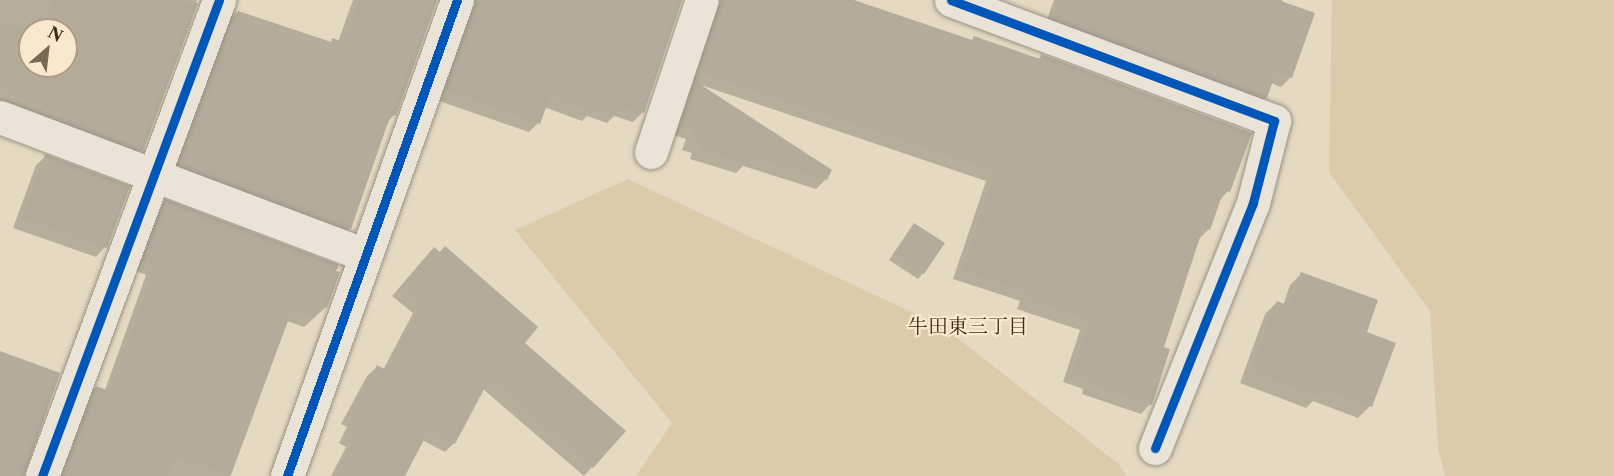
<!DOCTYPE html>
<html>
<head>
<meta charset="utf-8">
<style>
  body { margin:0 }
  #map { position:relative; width:1614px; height:476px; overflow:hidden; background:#e5d9c2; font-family:"Libre Caslon Text","Noto Serif JP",serif }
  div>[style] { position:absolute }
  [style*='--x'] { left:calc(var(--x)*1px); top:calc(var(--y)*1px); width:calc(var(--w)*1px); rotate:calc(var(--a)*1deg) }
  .green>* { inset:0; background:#dccbab }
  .shadow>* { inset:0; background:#0003 }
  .building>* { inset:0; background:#b4ab9a }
  .roads { filter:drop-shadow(0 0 2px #9a9182) drop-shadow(0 0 2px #9a9182) }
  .minor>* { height:33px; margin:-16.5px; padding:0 16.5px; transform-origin:16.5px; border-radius:16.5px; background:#e9e3d8 }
  .cycleway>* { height:9px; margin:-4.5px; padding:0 4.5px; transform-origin:4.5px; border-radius:4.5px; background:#0057b8 }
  span { translate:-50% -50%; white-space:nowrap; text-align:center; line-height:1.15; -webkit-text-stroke:4.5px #f8e9ce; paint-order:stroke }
  .neighbourhood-label { font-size:20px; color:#3c2d19 }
  .north { position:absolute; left:18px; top:18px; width:60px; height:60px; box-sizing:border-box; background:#f8e9ce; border:2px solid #ad9e86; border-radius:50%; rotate:28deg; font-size:16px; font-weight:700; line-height:24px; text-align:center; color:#3c2d19 }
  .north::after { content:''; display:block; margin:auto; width:21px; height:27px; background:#776954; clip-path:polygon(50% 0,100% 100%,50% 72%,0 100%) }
</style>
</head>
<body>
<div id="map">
  <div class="green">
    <div style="clip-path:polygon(1332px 0,1614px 0,1614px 476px,1445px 476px,1438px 448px,1430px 311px,1329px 172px)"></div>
    <div style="clip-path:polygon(628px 179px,943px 327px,1119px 464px,1126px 476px,636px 476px,672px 423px,515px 230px)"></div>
  </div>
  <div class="shadow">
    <div style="clip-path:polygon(evenodd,0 0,197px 0,142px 150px,132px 160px,0 102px,0 0,30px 30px,66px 30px,66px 66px,30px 66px,30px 30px)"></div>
    <div style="clip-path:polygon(353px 0,435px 0,394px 115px,386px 124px,350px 228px,340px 238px,169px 174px,226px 21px,236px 12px,329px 43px,338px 42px)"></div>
    <div style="clip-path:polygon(463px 0,681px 0,643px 112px,633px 122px,614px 116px,607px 123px,587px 116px,582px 121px,544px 107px,538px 123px,529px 132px,436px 100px)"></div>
    <div style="clip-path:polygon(708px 0,849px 0,971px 41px,974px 38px,1038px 59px,1042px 56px,1228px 191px,1219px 201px,1209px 229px,1199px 239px,1162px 348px,1150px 404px,1141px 414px,1082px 394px,1083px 389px,1063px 382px,1080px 330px,1017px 309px,1020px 301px,953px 279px,986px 181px,701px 85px,826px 179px,816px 189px,743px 166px,736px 173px,690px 159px,692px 153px,682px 150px,686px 139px,671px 134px,685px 92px,694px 83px,689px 81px)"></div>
    <div style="clip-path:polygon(1054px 0,1282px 0,1291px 77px,1281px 87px,1271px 83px,1266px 98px,1256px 107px,1044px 28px)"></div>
    <div style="clip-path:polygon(46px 156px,105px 247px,96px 257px,13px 228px,36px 165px)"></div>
    <div style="clip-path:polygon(165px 201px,326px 307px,304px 327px,287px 321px,230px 476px,57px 476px,86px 397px,96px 387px,105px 390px,146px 275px,134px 270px,156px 211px)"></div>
    <div style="clip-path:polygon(914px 225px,923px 273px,918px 279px,889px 260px)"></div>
    <div style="clip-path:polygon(424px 259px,624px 431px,584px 476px,483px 389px,454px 443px,445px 452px,422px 440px,403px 476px,331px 476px,346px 447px,339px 443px,347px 427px,341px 424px,367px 376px,377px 367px,383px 370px,413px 313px,392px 296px)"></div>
    <div style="clip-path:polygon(1302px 273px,1370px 406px,1358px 418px,1313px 401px,1306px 408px,1240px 383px,1265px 314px,1277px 302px,1283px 305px,1290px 285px)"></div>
  </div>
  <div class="building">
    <div style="clip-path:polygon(52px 0,198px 3px,143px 151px,58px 119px,61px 111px,0 89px,0 21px,30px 32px,30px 66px,66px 66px,66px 30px,41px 30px)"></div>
    <div style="clip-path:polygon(359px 0,437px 0,396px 116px,391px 114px,351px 229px,178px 164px,233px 16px,236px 17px,238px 11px,331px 42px,332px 38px,344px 42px)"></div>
    <div style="clip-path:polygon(475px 0,682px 0,644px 113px,621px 106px,618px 115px,595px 106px,593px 112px,550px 96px,540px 124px,445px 90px)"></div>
    <div style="clip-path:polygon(720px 0,854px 0,972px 40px,974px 36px,1040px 59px,1041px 54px,1252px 133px,1230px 192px,1224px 190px,1210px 230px,1203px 228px,1164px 347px,1170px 349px,1152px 405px,1091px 384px,1092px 379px,1072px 372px,1089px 320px,1026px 299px,1028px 292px,962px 270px,995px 171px,698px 72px)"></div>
    <div style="clip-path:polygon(1059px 0,1278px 0,1315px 13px,1292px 78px,1276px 72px,1267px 98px,1053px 18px)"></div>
    <div style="clip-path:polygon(695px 81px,832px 170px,827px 180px,750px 156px,747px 164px,699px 149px,701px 143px,691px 140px,695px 129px,680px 125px)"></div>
    <div style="clip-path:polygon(45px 154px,130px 186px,107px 248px,22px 218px)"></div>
    <div style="clip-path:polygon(165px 199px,339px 265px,336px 271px,340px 272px,327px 308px,320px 305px,315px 318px,292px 310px,231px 475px,175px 457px,168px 476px,62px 476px,96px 386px,110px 391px,155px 265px,142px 261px)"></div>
    <div style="clip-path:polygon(914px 223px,945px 243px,924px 274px,893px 254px)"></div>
    <div style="clip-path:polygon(445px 246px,538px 327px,525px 343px,626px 431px,593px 468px,490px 378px,455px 444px,429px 430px,405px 476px,334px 476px,355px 437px,347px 433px,355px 417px,350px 414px,377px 365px,386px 370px,421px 303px,401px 286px,434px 247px,440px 252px)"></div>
    <div style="clip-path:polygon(1301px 272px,1378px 300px,1367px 332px,1396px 343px,1372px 407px,1322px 389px,1319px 397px,1250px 371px,1277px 301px,1289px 306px)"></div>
    <div style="clip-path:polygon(0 351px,60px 373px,24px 476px,0 476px)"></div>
  </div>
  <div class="roads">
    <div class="minor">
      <div style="--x:951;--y:0;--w:345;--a:20.5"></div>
      <div style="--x:1274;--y:121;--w:85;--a:104.4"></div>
      <div style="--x:1253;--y:203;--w:264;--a:111.8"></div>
      <div style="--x:0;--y:117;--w:391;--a:20.7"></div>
      <div style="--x:651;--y:152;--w:160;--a:-71.5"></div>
      <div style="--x:42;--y:476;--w:508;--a:-69.6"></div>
      <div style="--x:287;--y:476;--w:505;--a:-70.35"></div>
    </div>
  </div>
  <div class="cycleway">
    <div style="--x:951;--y:0;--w:345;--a:20.5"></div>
    <div style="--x:1274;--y:121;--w:85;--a:104.4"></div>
    <div style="--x:1253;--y:203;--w:264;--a:111.8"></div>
    <div style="--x:42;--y:476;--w:508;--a:-69.6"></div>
    <div style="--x:287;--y:476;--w:505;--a:-70.35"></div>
  </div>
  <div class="neighbourhood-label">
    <span style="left:968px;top:326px">牛田東三丁目</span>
  </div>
  <div class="north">N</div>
</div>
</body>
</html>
